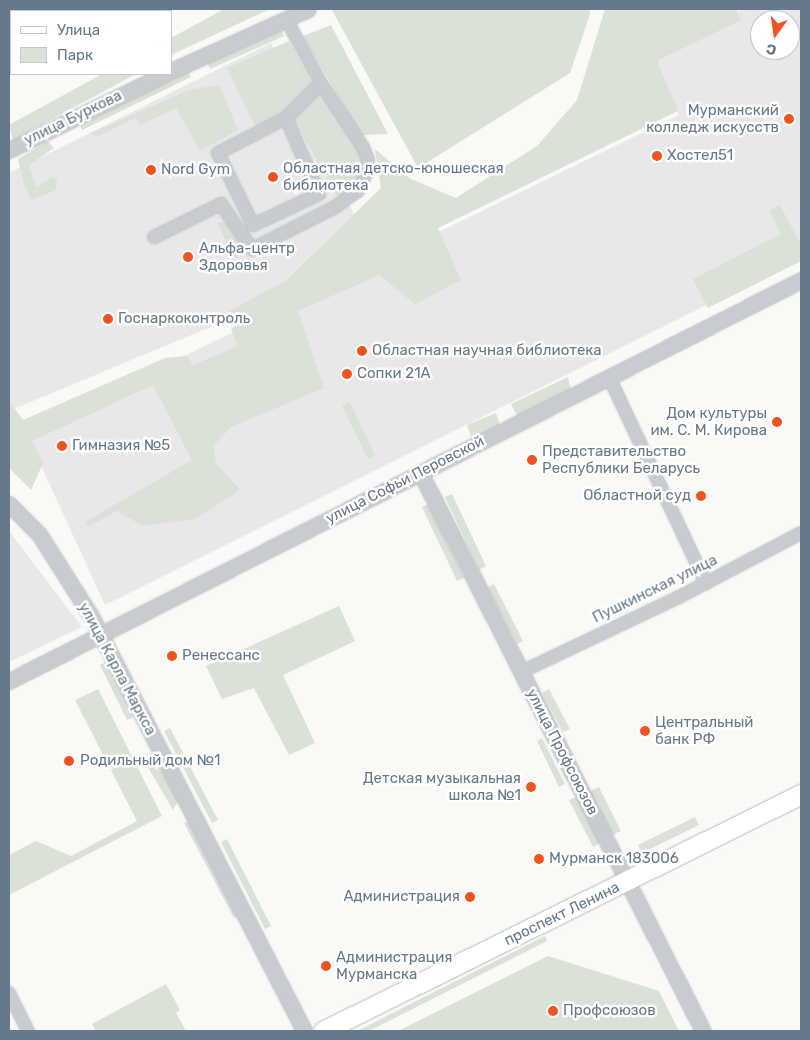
<!DOCTYPE html>
<html>
<head>
<meta charset="utf-8">
<style>
  body { margin:0 }
  #map { position:relative; width:810px; height:1040px; overflow:hidden; background:#f9f9f6; font-family:Rubik,sans-serif }
  div>[style] { position:absolute }
  [style*='--x'] { left:calc(var(--x)*1px); top:calc(var(--y)*1px); width:calc(var(--w)*1px); rotate:calc(var(--a)*1deg) }
  .built>* { inset:0; background:#e7e8e7 }
  .green>* { inset:0; background:#dae1d7 }
  .roads { filter:drop-shadow(0 0 1px #b9bdc1) drop-shadow(0 0 1px #b9bdc1) }
  .minor>* { height:12px; margin:-6px; padding:0 6px; transform-origin:6px; border-radius:6px; background:#c8ccd0 }
  .tertiary>* { height:15px; margin:-7.5px; padding:0 7.5px; transform-origin:7.5px; border-radius:7.5px; background:#c8ccd0 }
  .primary>* { height:19px; margin:-9.5px; padding:0 9.5px; transform-origin:9.5px; border-radius:9.5px; background:#fff }
  .dots>* { width:14px; height:14px; translate:-50% -50%; box-sizing:border-box; border:2px solid #fff; border-radius:50% }
  span { translate:-50% -50%; white-space:nowrap; text-align:center; line-height:1.15; -webkit-text-stroke:5px #fff; paint-order:stroke }
  .poi-label { font-size:15px; color:#65798a }
  .right { translate:-100% -50%; text-align:right }
  .left { translate:0 -50%; text-align:left }
  .street-label { font-size:15px; color:#65798a }
  .frame { position:absolute; inset:0; border:10px solid #65798a; pointer-events:none }
  .legend { position:absolute; left:10px; top:10px; width:162px; height:65px; box-sizing:border-box; background:#fff; border:1px solid #c1c9d0; margin:0; padding:6px 9px; list-style:none; font-size:15px; color:#65798a }
  .legend li { display:flex; align-items:center; gap:10px; height:25px }
  .legend b { width:25px; border:1px solid #c1c9d0 }
  .north { position:absolute; left:750px; top:10px; width:50px; height:50px; box-sizing:border-box; background:#fff; border:1px solid #c1c9d0; border-radius:50%; rotate:194deg; font-size:14px; font-weight:700; line-height:20px; text-align:center; color:#65798a }
  .north::after { content:''; display:block; margin:auto; width:18px; height:22px; background:#f3521c; clip-path:polygon(50% 0,100% 100%,50% 72%,0 100%) }
</style>
</head>
<body>
<div id="map">
  <div class="built">
    <div style="clip-path:polygon(evenodd,742px 9px,801px 9px,801px 258px,105px 605px,26px 433px,679px 115px,653px 61px,742px 9px,760px 20px,790px 20px,790px 50px,760px 50px,760px 20px)"></div>
    <div style="clip-path:polygon(271px 43px,354px 214px,256px 308px,9px 411px,9px 173px)"></div>
    <div style="clip-path:polygon(9px 531px,82px 627px,9px 662px)"></div>
  </div>
  <div class="green">
    <div style="clip-path:polygon(224px 9px,270px 9px,171px 55px,171px 38px)"></div>
    <div style="clip-path:polygon(589px 9px,590px 14px,570px 73px,418px 168px,332px 10px)"></div>
    <div style="clip-path:polygon(605px 9px,736px 9px,741px 20px,657px 61px,678px 111px,438px 228px,461px 280px,415px 304px,379px 275px,298px 311px,324px 388px,231px 427px,213px 446px,216px 463px,240px 490px,195px 519px,143px 526px,117px 511px,88px 527px,85px 522px,192px 460px,153px 385px,32px 441px,43px 463px,31px 490px,9px 468px,9px 401px,23px 420px,165px 358px,187px 356px,193px 365px,238px 346px,231px 329px,237px 325px,228px 312px,285px 281px,381px 188px,375px 149px,411px 179px,456px 198px,537px 146px,577px 100px)"></div>
    <div style="clip-path:polygon(331px 25px,388px 134px,361px 135px,303px 36px)"></div>
    <div style="clip-path:polygon(282px 30px,284px 36px,210px 69px,207px 63px)"></div>
    <div style="clip-path:polygon(289px 41px,312px 82px,293px 107px,256px 128px,227px 68px)"></div>
    <div style="clip-path:polygon(188px 71px,191px 77px,82px 130px,80px 125px)"></div>
    <div style="clip-path:polygon(102px 74px,136px 74px,13px 140px,9px 125px)"></div>
    <div style="clip-path:polygon(219px 85px,238px 130px,200px 151px,176px 108px,140px 125px,135px 118px,96px 137px,91px 133px,189px 90px)"></div>
    <div style="clip-path:polygon(320px 92px,363px 158px,358px 182px,338px 198px,292px 116px)"></div>
    <div style="clip-path:polygon(48px 141px,54px 148px,29px 165px,36px 187px,53px 177px,57px 180px,56px 190px,31px 200px,24px 184px,18px 159px)"></div>
    <div style="clip-path:polygon(780px 205px,801px 245px,801px 261px,708px 308px,693px 279px,781px 234px,769px 210px)"></div>
    <div style="clip-path:polygon(224px 222px,231px 224px,244px 254px,235px 258px,217px 223px)"></div>
    <div style="clip-path:polygon(568px 377px,572px 394px,519px 419px,511px 404px)"></div>
    <div style="clip-path:polygon(350px 402px,375px 455px,368px 459px,342px 406px)"></div>
    <div style="clip-path:polygon(496px 413px,501px 427px,473px 442px,467px 425px)"></div>
    <div style="clip-path:polygon(452px 494px,486px 566px,479px 570px,445px 497px)"></div>
    <div style="clip-path:polygon(428px 504px,464px 578px,457px 581px,422px 507px)"></div>
    <div style="clip-path:polygon(494px 584px,523px 641px,517px 644px,488px 587px)"></div>
    <div style="clip-path:polygon(339px 606px,355px 641px,283px 675px,315px 743px,289px 755px,254px 688px,222px 699px,206px 666px)"></div>
    <div style="clip-path:polygon(109px 660px,133px 718px,127px 720px,100px 665px)"></div>
    <div style="clip-path:polygon(98px 689px,162px 816px,9px 895px,9px 855px,36px 841px,71px 856px,137px 821px,75px 700px)"></div>
    <div style="clip-path:polygon(549px 689px,570px 729px,563px 732px,542px 693px)"></div>
    <div style="clip-path:polygon(170px 728px,218px 820px,212px 823px,164px 731px)"></div>
    <div style="clip-path:polygon(542px 738px,565px 784px,559px 787px,537px 741px)"></div>
    <div style="clip-path:polygon(150px 753px,179px 799px,173px 810px,149px 769px,146px 756px)"></div>
    <div style="clip-path:polygon(599px 787px,621px 831px,613px 835px,590px 791px)"></div>
    <div style="clip-path:polygon(576px 797px,600px 843px,593px 847px,569px 800px)"></div>
    <div style="clip-path:polygon(695px 817px,699px 825px,642px 853px,638px 845px)"></div>
    <div style="clip-path:polygon(189px 821px,239px 916px,234px 918px,184px 823px)"></div>
    <div style="clip-path:polygon(227px 839px,271px 926px,265px 929px,221px 842px)"></div>
    <div style="clip-path:polygon(545px 936px,547px 941px,369px 1031px,357px 1031px)"></div>
    <div style="clip-path:polygon(548px 956px,659px 991px,679px 1031px,398px 1031px)"></div>
    <div style="clip-path:polygon(166px 984px,180px 1010px,176px 1013px,186px 1031px,96px 1031px,92px 1024px)"></div>
  </div>
  <div class="roads">
    <div class="minor">
      <div style="--x:286;--y:118;--w:83;--a:66.5"></div>
      <div style="--x:319;--y:194;--w:73;--a:154.8"></div>
      <div style="--x:253;--y:225;--w:80;--a:-115.9"></div>
      <div style="--x:218;--y:153;--w:76;--a:-27.2"></div>
      <div style="--x:286;--y:118;--w:49;--a:-45"></div>
      <div style="--x:154;--y:237;--w:75;--a:-26.2"></div>
      <div style="--x:221;--y:204;--w:55;--a:55.4"></div>
      <div style="--x:252;--y:249;--w:93;--a:-26.8"></div>
      <div style="--x:335;--y:207;--w:28;--a:-35"></div>
      <div style="--x:358;--y:191;--w:19;--a:-65"></div>
      <div style="--x:366;--y:174;--w:15;--a:-82"></div>
      <div style="--x:368;--y:159;--w:13;--a:-113"></div>
      <div style="--x:363;--y:147;--w:77;--a:-123.3"></div>
      <div style="--x:321;--y:83;--w:73;--a:-118.7"></div>
      <div style="--x:609;--y:377;--w:228;--a:64.8"></div>
      <div style="--x:521;--y:672;--w:175;--a:-25.4"></div>
      <div style="--x:679;--y:597;--w:138;--a:-27.7"></div>
      <div style="--x:9;--y:993;--w:42;--a:63.4"></div>
    </div>
    <div class="tertiary">
      <div style="--x:171;--y:71;--w:150;--a:-24.3"></div>
      <div style="--x:9;--y:150;--w:174;--a:-26"></div>
      <div style="--x:420;--y:472;--w:627;--a:63.15"></div>
      <div style="--x:9;--y:504;--w:42;--a:45"></div>
      <div style="--x:39;--y:534;--w:97;--a:57.6"></div>
      <div style="--x:91;--y:616;--w:466;--a:62.8"></div>
      <div style="--x:9;--y:681;--w:888;--a:-26.85"></div>
    </div>
    <div class="primary">
      <div style="--x:323;--y:1031;--w:534;--a:-26.37"></div>
    </div>
  </div>
  <div class="dots">
    <div style="left:789px;top:119px;background:#f3521c"></div>
    <div style="left:657px;top:156px;background:#f3521c"></div>
    <div style="left:151px;top:170px;background:#f3521c"></div>
    <div style="left:273px;top:177px;background:#f3521c"></div>
    <div style="left:188px;top:257px;background:#f3521c"></div>
    <div style="left:108px;top:319px;background:#f3521c"></div>
    <div style="left:362px;top:351px;background:#f3521c"></div>
    <div style="left:347px;top:374px;background:#f3521c"></div>
    <div style="left:777px;top:422px;background:#f3521c"></div>
    <div style="left:62px;top:446px;background:#f3521c"></div>
    <div style="left:532px;top:460px;background:#f3521c"></div>
    <div style="left:701px;top:496px;background:#f3521c"></div>
    <div style="left:172px;top:656px;background:#f3521c"></div>
    <div style="left:645px;top:731px;background:#f3521c"></div>
    <div style="left:69px;top:761px;background:#f3521c"></div>
    <div style="left:531px;top:787px;background:#f3521c"></div>
    <div style="left:539px;top:859px;background:#f3521c"></div>
    <div style="left:470px;top:897px;background:#f3521c"></div>
    <div style="left:326px;top:966px;background:#f3521c"></div>
    <div style="left:553px;top:1011px;background:#f3521c"></div>
  </div>
  <div class="poi-label">
    <span class="right" style="left:779px;top:119px">Мурманский<br>колледж искусств</span>
    <span class="left" style="left:667px;top:156px">Хостел51</span>
    <span class="left" style="left:283px;top:177px">Областная детско-юношеская<br>библиотека</span>
    <span class="left" style="left:161px;top:170px">Nord Gym</span>
    <span class="left" style="left:199px;top:257px">Альфа-центр<br>Здоровья</span>
    <span class="left" style="left:118px;top:319px">Госнаркоконтроль</span>
    <span class="left" style="left:372px;top:351px">Областная научная библиотека</span>
    <span class="left" style="left:357px;top:374px">Сопки 21А</span>
    <span class="right" style="left:767px;top:422px">Дом культуры<br>им. С. М. Кирова</span>
    <span class="left" style="left:72px;top:446px">Гимназия №5</span>
    <span class="left" style="left:542px;top:460px">Представительство<br>Республики Беларусь</span>
    <span class="right" style="left:691px;top:496px">Областной суд</span>
    <span class="left" style="left:182px;top:656px">Ренессанс</span>
    <span class="left" style="left:655px;top:731px">Центральный<br>банк РФ</span>
    <span class="left" style="left:80px;top:761px">Родильный дом №1</span>
    <span class="right" style="left:521px;top:787px">Детская музыкальная<br>школа №1</span>
    <span class="left" style="left:549px;top:859px">Мурманск 183006</span>
    <span class="right" style="left:460px;top:897px">Администрация</span>
    <span class="left" style="left:336px;top:966px">Администрация<br>Мурманска</span>
    <span class="left" style="left:563px;top:1011px">Профсоюзов</span>
  </div>
  <div class="street-label">
    <span style="left:73px;top:118px;rotate:-26deg">улица Буркова</span>
    <span style="left:405px;top:480px;rotate:-27deg">улица Софьи Перовской</span>
    <span style="left:655px;top:589px;rotate:-26deg">Пушкинская улица</span>
    <span style="left:117px;top:669px;rotate:62deg">улица Карла Маркса</span>
    <span style="left:562px;top:752px;rotate:63deg">улица Профсоюзов</span>
    <span style="left:562px;top:914px;rotate:-26deg">проспект Ленина</span>
  </div>
  <div class="frame"></div>
  <ul class="legend">
  <li><b style="height:6px;background:#fff"></b>Улица</li>
  <li><b style="height:14px;background:#dae1d7"></b>Парк</li>
  </ul>
  <div class="north">С</div>
</div>
</body>
</html>
